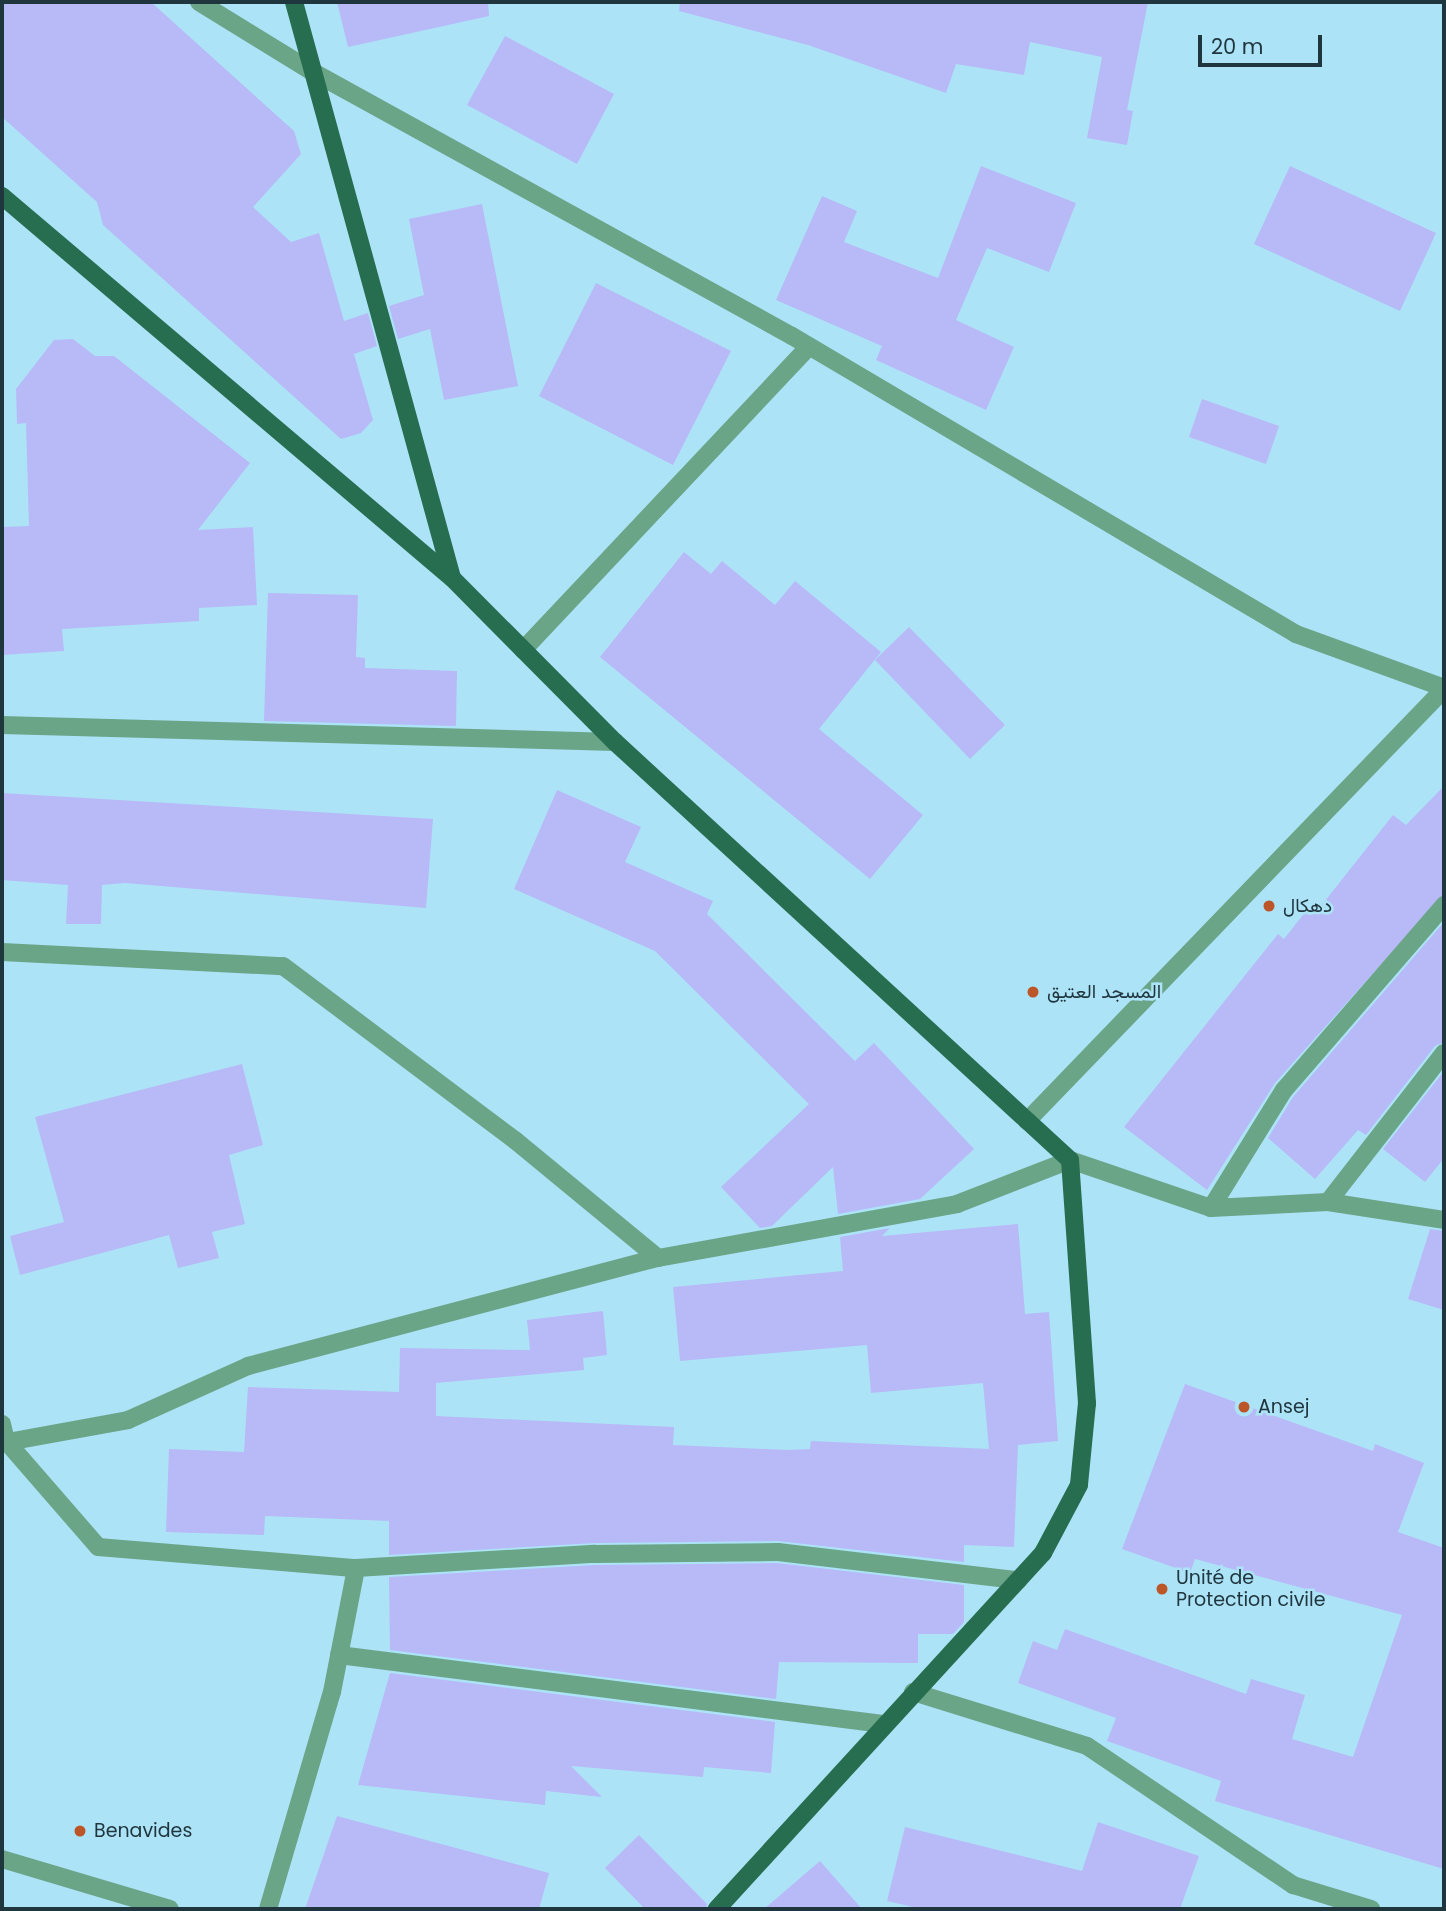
<!DOCTYPE html>
<html>
<head>
<meta charset="utf-8">
<style>
  body { margin:0 }
  #map { position:relative; width:1446px; height:1911px; overflow:hidden; background:#ade3f7; font-family:Poppins,Vazirmatn,sans-serif }
  div>[style] { position:absolute }
  [style*='--x'] { left:calc(var(--x)*1px); top:calc(var(--y)*1px); width:calc(var(--w)*1px); rotate:calc(var(--a)*1deg) }
  .building>* { inset:0; background:#b7baf7 }
  .minor>* { height:18px; margin:-9px; padding:0 9px; transform-origin:9px; border-radius:9px; background:#6aa588 }
  .major>* { height:18px; margin:-9px; padding:0 9px; transform-origin:9px; border-radius:9px; background:#276e50 }
  .dots>* { width:19px; height:19px; translate:-50% -50%; box-sizing:border-box; border:4px solid #ade3f7; border-radius:50% }
  span { translate:-50% -50%; white-space:nowrap; text-align:center; line-height:1.15; -webkit-text-stroke:5px #ade3f7; paint-order:stroke }
  .poi-label { font-size:19px; color:#20363e }
  .left { translate:0 -50%; text-align:left }
  .frame { position:absolute; inset:0; border:4px solid #20363e; pointer-events:none }
  .scale { position:absolute; left:1198px; top:35px; width:124px; height:32px; box-sizing:border-box; border:4px solid #20363e; border-top:0; padding-left:9px; font-size:21px; line-height:24px; white-space:nowrap; color:#20363e; -webkit-text-stroke:5px #ade3f7; paint-order:stroke }
</style>
</head>
<body>
<div id="map">
  <div class="building">
    <div style="clip-path:polygon(2px 2px,151px 2px,294px 131px,301px 154px,253px 207px,291px 242px,319px 233px,344px 321px,368px 313px,377px 346px,354px 354px,373px 420px,361px 433px,341px 439px,103px 225px,97px 202px,2px 117px)"></div>
    <div style="clip-path:polygon(337px 2px,488px 2px,489px 16px,348px 47px)"></div>
    <div style="clip-path:polygon(680px 2px,1148px 2px,1127px 110px,1133px 111px,1127px 145px,1087px 138px,1102px 57px,1030px 42px,1024px 75px,956px 64px,946px 93px,808px 45px,679px 11px)"></div>
    <div style="clip-path:polygon(505px 36px,614px 94px,577px 164px,467px 105px)"></div>
    <div style="clip-path:polygon(981px 166px,1076px 203px,1049px 272px,987px 248px,956px 320px,1014px 347px,986px 410px,876px 360px,882px 346px,776px 300px,822px 196px,857px 211px,844px 242px,938px 278px)"></div>
    <div style="clip-path:polygon(1290px 166px,1436px 233px,1400px 311px,1254px 244px)"></div>
    <div style="clip-path:polygon(482px 204px,518px 386px,444px 400px,430px 329px,398px 339px,389px 306px,424px 295px,409px 219px)"></div>
    <div style="clip-path:polygon(596px 283px,731px 351px,673px 465px,539px 396px)"></div>
    <div style="clip-path:polygon(73px 339px,95px 356px,114px 356px,250px 463px,198px 530px,253px 527px,257px 605px,199px 608px,199px 621px,62px 629px,64px 651px,2px 655px,2px 527px,29px 526px,26px 423px,17px 424px,16px 389px,54px 340px)"></div>
    <div style="clip-path:polygon(1202px 399px,1279px 426px,1266px 464px,1189px 437px)"></div>
    <div style="clip-path:polygon(684px 552px,711px 574px,722px 561px,775px 605px,795px 581px,881px 652px,819px 729px,923px 815px,870px 879px,600px 657px)"></div>
    <div style="clip-path:polygon(268px 593px,358px 595px,356px 657px,365px 658px,365px 668px,457px 671px,456px 726px,264px 721px)"></div>
    <div style="clip-path:polygon(909px 627px,1005px 725px,970px 759px,875px 660px)"></div>
    <div style="clip-path:polygon(1444px 786px,1444px 894px,1275px 1083px,1207px 1190px,1124px 1127px,1278px 934px,1284px 939px,1314px 901px,1321px 906px,1393px 815px,1406px 825px)"></div>
    <div style="clip-path:polygon(557px 790px,641px 827px,625px 862px,713px 901px,707px 914px,855px 1061px,874px 1043px,974px 1149px,920px 1199px,838px 1214px,833px 1167px,772px 1226px,760px 1228px,721px 1187px,809px 1104px,655px 951px,514px 889px)"></div>
    <div style="clip-path:polygon(2px 793px,433px 819px,426px 908px,125px 883px,102px 885px,101px 924px,66px 924px,68px 885px,2px 880px)"></div>
    <div style="clip-path:polygon(1444px 922px,1444px 1042px,1435px 1046px,1366px 1135px,1358px 1130px,1315px 1179px,1268px 1138px,1293px 1097px)"></div>
    <div style="clip-path:polygon(242px 1064px,263px 1145px,229px 1155px,245px 1224px,212px 1232px,219px 1258px,178px 1268px,169px 1235px,20px 1275px,10px 1236px,64px 1222px,35px 1117px)"></div>
    <div style="clip-path:polygon(1444px 1071px,1444px 1158px,1425px 1182px,1383px 1149px)"></div>
    <div style="clip-path:polygon(1018px 1224px,1025px 1314px,1049px 1312px,1058px 1441px,1018px 1445px,1014px 1547px,964px 1545px,964px 1562px,778px 1541px,595px 1543px,389px 1555px,389px 1521px,265px 1516px,264px 1535px,166px 1532px,169px 1449px,244px 1452px,248px 1387px,399px 1392px,400px 1348px,530px 1350px,527px 1320px,603px 1311px,607px 1355px,583px 1358px,584px 1370px,436px 1383px,436px 1416px,674px 1427px,673px 1445px,788px 1450px,810px 1449px,811px 1441px,989px 1449px,983px 1383px,871px 1393px,867px 1345px,680px 1361px,673px 1287px,843px 1271px,840px 1237px,890px 1228px,882px 1236px)"></div>
    <div style="clip-path:polygon(1430px 1229px,1444px 1231px,1444px 1310px,1408px 1299px)"></div>
    <div style="clip-path:polygon(1185px 1384px,1373px 1451px,1375px 1444px,1424px 1463px,1398px 1532px,1444px 1548px,1444px 1869px,1215px 1801px,1221px 1781px,1107px 1741px,1116px 1718px,1018px 1683px,1033px 1641px,1057px 1650px,1065px 1629px,1246px 1694px,1251px 1679px,1305px 1695px,1292px 1739px,1353px 1757px,1402px 1615px,1195px 1559px,1190px 1573px,1122px 1549px)"></div>
    <div style="clip-path:polygon(777px 1563px,964px 1585px,964px 1622px,953px 1634px,918px 1634px,918px 1663px,779px 1662px,776px 1699px,390px 1650px,389px 1577px,595px 1565px)"></div>
    <div style="clip-path:polygon(390px 1673px,775px 1722px,771px 1773px,704px 1767px,703px 1777px,571px 1766px,602px 1797px,546px 1791px,545px 1805px,358px 1785px)"></div>
    <div style="clip-path:polygon(337px 1816px,549px 1873px,539px 1909px,305px 1909px)"></div>
    <div style="clip-path:polygon(1098px 1822px,1199px 1856px,1180px 1909px,922px 1909px,887px 1901px,905px 1827px,1082px 1871px)"></div>
    <div style="clip-path:polygon(639px 1835px,707px 1904px,706px 1909px,645px 1909px,605px 1868px)"></div>
    <div style="clip-path:polygon(820px 1861px,862px 1909px,764px 1909px)"></div>
  </div>
  <div class="minor">
    <div style="--x:199;--y:2;--w:134;--a:31.6"></div>
    <div style="--x:313;--y:72;--w:547;--a:28.86"></div>
    <div style="--x:792;--y:336;--w:586;--a:30.59"></div>
    <div style="--x:1296;--y:634;--w:158;--a:20"></div>
    <div style="--x:523;--y:650;--w:417;--a:-46.7"></div>
    <div style="--x:2;--y:725;--w:613;--a:1.59"></div>
    <div style="--x:2;--y:952;--w:281;--a:2.9"></div>
    <div style="--x:283;--y:966;--w:291;--a:36.9"></div>
    <div style="--x:516;--y:1141;--w:184;--a:39.5"></div>
    <div style="--x:1027;--y:1121;--w:600;--a:-46.01"></div>
    <div style="--x:1328;--y:1202;--w:189;--a:-52.1"></div>
    <div style="--x:1211;--y:1208;--w:139;--a:-58.3"></div>
    <div style="--x:1284;--y:1090;--w:245;--a:-49.1"></div>
    <div style="--x:2;--y:1424;--w:17;--a:77"></div>
    <div style="--x:6;--y:1441;--w:140;--a:49"></div>
    <div style="--x:98;--y:1547;--w:259;--a:4.7"></div>
    <div style="--x:356;--y:1568;--w:239;--a:-3.4"></div>
    <div style="--x:595;--y:1554;--w:183;--a:-0.6"></div>
    <div style="--x:778;--y:1552;--w:242;--a:6.7"></div>
    <div style="--x:2;--y:1443;--w:128;--a:-10.3"></div>
    <div style="--x:128;--y:1420;--w:132;--a:-24.2"></div>
    <div style="--x:248;--y:1366;--w:424;--a:-14.8"></div>
    <div style="--x:658;--y:1258;--w:304;--a:-10.2"></div>
    <div style="--x:957;--y:1204;--w:121;--a:-21.3"></div>
    <div style="--x:1070;--y:1160;--w:149;--a:18.8"></div>
    <div style="--x:1211;--y:1208;--w:117;--a:-2.9"></div>
    <div style="--x:1328;--y:1202;--w:117;--a:8.8"></div>
    <div style="--x:339;--y:1655;--w:548;--a:7.23"></div>
    <div style="--x:913;--y:1692;--w:182;--a:17.2"></div>
    <div style="--x:1087;--y:1746;--w:249;--a:34"></div>
    <div style="--x:1293;--y:1885;--w:82;--a:17.1"></div>
    <div style="--x:2;--y:1859;--w:175;--a:16.6"></div>
    <div style="--x:268;--y:1909;--w:226;--a:-73.6"></div>
    <div style="--x:332;--y:1692;--w:126;--a:-79"></div>
  </div>
  <div class="major">
    <div style="--x:294;--y:2;--w:597;--a:74.66"></div>
    <div style="--x:2;--y:196;--w:590;--a:40.33"></div>
    <div style="--x:452;--y:578;--w:231;--a:45.2"></div>
    <div style="--x:615;--y:742;--w:618;--a:42.57"></div>
    <div style="--x:1070;--y:1160;--w:244;--a:86"></div>
    <div style="--x:1087;--y:1403;--w:82;--a:95.6"></div>
    <div style="--x:1079;--y:1485;--w:77;--a:117.9"></div>
    <div style="--x:1043;--y:1553;--w:483;--a:132.5"></div>
  </div>
  <div class="dots">
    <div style="left:1269px;top:906px;background:#bc5629"></div>
    <div style="left:1033px;top:992px;background:#bc5629"></div>
    <div style="left:1244px;top:1407px;background:#bc5629"></div>
    <div style="left:1162px;top:1589px;background:#bc5629"></div>
    <div style="left:80px;top:1831px;background:#bc5629"></div>
  </div>
  <div class="poi-label">
    <span class="left" style="left:1283px;top:906px">دهكال</span>
    <span class="left" style="left:1047px;top:992px">المسجد العتيق</span>
    <span class="left" style="left:1258px;top:1407px">Ansej</span>
    <span class="left" style="left:1176px;top:1589px">Unité de<br>Protection civile</span>
    <span class="left" style="left:94px;top:1831px">Benavides</span>
  </div>
  <div class="frame"></div>
  <div class="scale">20 m</div>
</div>
</body>
</html>
